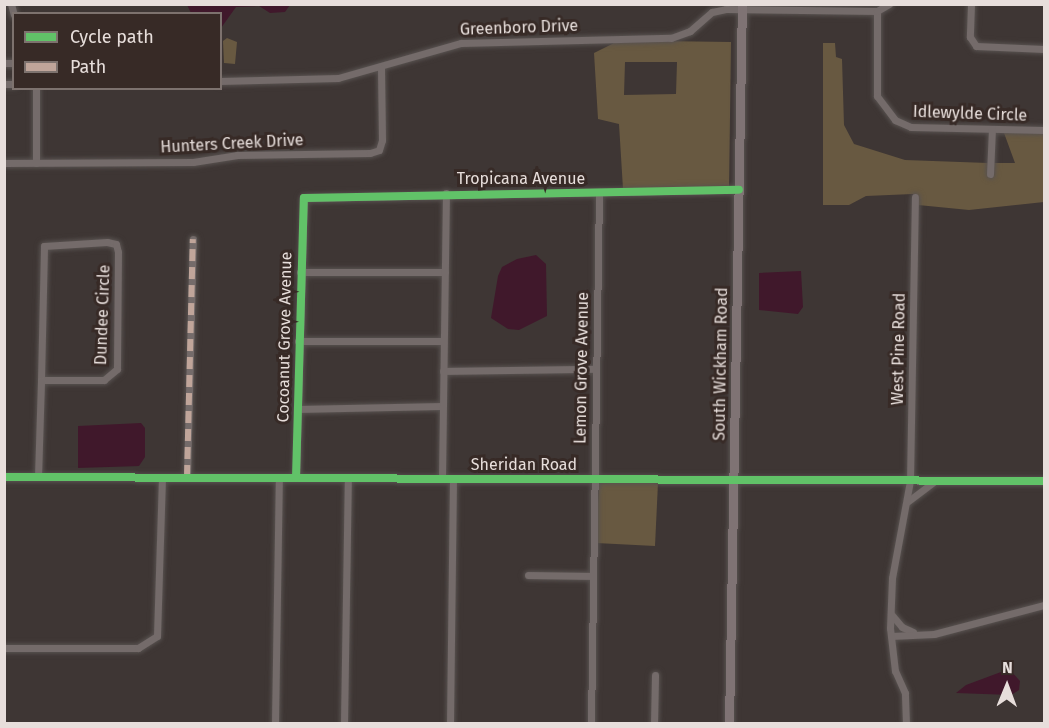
<!DOCTYPE html>
<html>
<head>
<meta charset="utf-8">
<style>
  body { margin:0 }
  #map { position:relative; width:1049px; height:728px; overflow:hidden; background:#3e3634; font-family:"Fira Sans",sans-serif }
  div>[style] { position:absolute }
  [style*='--x'] { left:calc(var(--x)*1px); top:calc(var(--y)*1px); width:calc(var(--w)*1px); rotate:calc(var(--a)*1deg) }
  .green>* { inset:0; background:#685941 }
  .water>* { inset:0; background:#40182b }
  .roads { filter:drop-shadow(0 0 2px #585250) drop-shadow(0 0 2px #585250) }
  .minor>* { height:7px; margin:-3.5px; padding:0 3.5px; transform-origin:3.5px; border-radius:3.5px; background:#746b6a }
  .major>* { height:9px; margin:-4.5px; padding:0 4.5px; transform-origin:4.5px; border-radius:4.5px; background:#7f7374 }
  .quiet>* { height:6px; margin-top:-3px; transform-origin:0; background:repeating-linear-gradient(90deg,#c0a59a 0 12px,transparent 0 18px) }
  .cycleway>* { height:8px; margin:-4px; padding:0 4px; transform-origin:4px; border-radius:4px; background:#61c268 }
  span { translate:-50% -50%; white-space:nowrap; text-align:center; line-height:1.15; -webkit-text-stroke:6px #372a26; paint-order:stroke }
  .street-label { font-size:16px; color:#e7dedb }
  .frame { position:absolute; inset:0; border:6px solid #e7dedb; pointer-events:none }
  .legend { position:absolute; left:12px; top:12px; width:210px; height:78px; box-sizing:border-box; background:#372a26; border:2px solid #7d726e; margin:0; padding:8px 10px; list-style:none; font-size:18px; color:#e7dedb }
  .legend li { display:flex; align-items:center; gap:12px; height:30px }
  .legend b { width:30px; border:2px solid #7d726e }
  .north { position:absolute; left:977px; top:656px; width:60px; height:60px; -webkit-text-stroke:4px #372a26; paint-order:stroke; rotate:1deg; font-size:16px; font-weight:700; line-height:24px; text-align:center; color:#e7dedb }
  .north::after { content:''; display:block; margin:auto; width:21px; height:27px; background:#e7dedb; clip-path:polygon(50% 0,100% 100%,50% 72%,0 100%) }
</style>
</head>
<body>
<div id="map">
  <div class="green">
    <div style="clip-path:polygon(227px 38px,237px 42px,235px 64px,224px 63px,223px 41px)"></div>
    <div style="clip-path:polygon(evenodd,660px 41px,731px 42px,729px 190px,623px 189px,619px 124px,598px 119px,594px 53px,614px 43px,660px 41px,625px 62px,677px 62px,676px 94px,624px 95px,625px 62px)"></div>
    <div style="clip-path:polygon(823px 43px,835px 43px,836px 57px,842px 59px,844px 125px,854px 144px,905px 160px,988px 163px,988px 177px,992px 177px,993px 163px,1015px 163px,1004px 133px,1044px 133px,1044px 202px,969px 210px,918px 205px,919px 196px,913px 194px,866px 196px,849px 205px,823px 205px)"></div>
    <div style="clip-path:polygon(599px 483px,658px 483px,655px 546px,596px 543px)"></div>
  </div>
  <div class="water">
    <div style="clip-path:polygon(187px 5px,187px 4px,290px 5px,285px 12px,270px 13px,259px 6px,236px 7px,221px 28px,220px 14px,191px 13px)"></div>
    <div style="clip-path:polygon(536px 255px,546px 264px,547px 316px,519px 330px,508px 329px,491px 318px,498px 276px,502px 267px,517px 259px)"></div>
    <div style="clip-path:polygon(801px 271px,803px 307px,798px 314px,759px 310px,759px 273px)"></div>
    <div style="clip-path:polygon(141px 423px,145px 428px,145px 457px,139px 466px,78px 468px,78px 426px)"></div>
    <div style="clip-path:polygon(1009px 669px,1020px 681px,1019px 690px,1011px 695px,956px 693px,966px 685px)"></div>
  </div>
  <div class="roads">
    <div class="minor">
      <div style="--x:11;--y:4;--w:11;--a:75"></div>
      <div style="--x:971;--y:4;--w:33;--a:92"></div>
      <div style="--x:970;--y:37;--w:11;--a:56"></div>
      <div style="--x:976;--y:46;--w:68;--a:2.5"></div>
      <div style="--x:877;--y:11;--w:85;--a:90"></div>
      <div style="--x:877;--y:96;--w:30;--a:53"></div>
      <div style="--x:895;--y:120;--w:17;--a:24"></div>
      <div style="--x:911;--y:127;--w:133;--a:1.3"></div>
      <div style="--x:4;--y:63;--w:10;--a:0"></div>
      <div style="--x:220;--y:81;--w:118;--a:-1.5"></div>
      <div style="--x:338;--y:78;--w:128;--a:-15.9"></div>
      <div style="--x:461;--y:43;--w:210;--a:-1.4"></div>
      <div style="--x:671;--y:38;--w:20;--a:-20"></div>
      <div style="--x:690;--y:31;--w:29;--a:-41"></div>
      <div style="--x:712;--y:12;--w:14;--a:-12"></div>
      <div style="--x:726;--y:9;--w:151;--a:0.8"></div>
      <div style="--x:877;--y:11;--w:14;--a:-30"></div>
      <div style="--x:4;--y:84;--w:10;--a:0"></div>
      <div style="--x:36;--y:88;--w:75;--a:90"></div>
      <div style="--x:4;--y:163;--w:189;--a:-0.3"></div>
      <div style="--x:193;--y:162;--w:45;--a:-9"></div>
      <div style="--x:237;--y:155;--w:133;--a:-0.9"></div>
      <div style="--x:370;--y:153;--w:9;--a:-18"></div>
      <div style="--x:379;--y:150;--w:10;--a:-73"></div>
      <div style="--x:382;--y:140;--w:72;--a:-90.8"></div>
      <div style="--x:990;--y:174;--w:45;--a:-87.5"></div>
      <div style="--x:107;--y:242;--w:9;--a:13"></div>
      <div style="--x:116;--y:244;--w:8;--a:76"></div>
      <div style="--x:118;--y:252;--w:117;--a:90.5"></div>
      <div style="--x:117;--y:369;--w:17;--a:140"></div>
      <div style="--x:104;--y:380;--w:63;--a:180"></div>
      <div style="--x:41;--y:380;--w:134;--a:-88.7"></div>
      <div style="--x:44;--y:246;--w:63;--a:-3.6"></div>
      <div style="--x:300;--y:272;--w:145;--a:0"></div>
      <div style="--x:298;--y:341;--w:145;--a:0"></div>
      <div style="--x:443;--y:371;--w:152;--a:-0.8"></div>
      <div style="--x:297;--y:409;--w:145;--a:-1.2"></div>
      <div style="--x:4;--y:477;--w:1040;--a:0.22"></div>
      <div style="--x:38;--y:477;--w:97;--a:-88.2"></div>
      <div style="--x:187;--y:477;--w:238;--a:-88.6"></div>
      <div style="--x:296;--y:478;--w:280;--a:-88.4"></div>
      <div style="--x:304;--y:198;--w:435;--a:-1.1"></div>
      <div style="--x:442;--y:478;--w:285;--a:-89.2"></div>
      <div style="--x:907;--y:502;--w:34;--a:-37"></div>
      <div style="--x:528;--y:575;--w:65;--a:0.9"></div>
      <div style="--x:891;--y:614;--w:17;--a:50"></div>
      <div style="--x:902;--y:627;--w:12;--a:24"></div>
      <div style="--x:891;--y:636;--w:43;--a:-2.7"></div>
      <div style="--x:934;--y:634;--w:114;--a:-14.8"></div>
      <div style="--x:4;--y:648;--w:134;--a:0"></div>
      <div style="--x:138;--y:648;--w:22;--a:-32"></div>
      <div style="--x:157;--y:636;--w:157;--a:-88.2"></div>
      <div style="--x:275;--y:724;--w:246;--a:-89.1"></div>
      <div style="--x:344;--y:724;--w:246;--a:-89.1"></div>
      <div style="--x:450;--y:724;--w:245;--a:-89.3"></div>
      <div style="--x:591;--y:724;--w:532;--a:-89.14"></div>
      <div style="--x:654;--y:724;--w:49;--a:-88.8"></div>
      <div style="--x:906;--y:724;--w:31;--a:-92"></div>
      <div style="--x:905;--y:693;--w:24;--a:-114"></div>
      <div style="--x:895;--y:671;--w:43;--a:-96.6"></div>
      <div style="--x:890;--y:628;--w:50;--a:-87.7"></div>
      <div style="--x:892;--y:578;--w:99;--a:-79.5"></div>
      <div style="--x:910;--y:481;--w:284;--a:-89"></div>
    </div>
    <div class="major">
      <div style="--x:729;--y:724;--w:720;--a:-88.97"></div>
    </div>
  </div>
  <div class="quiet">
    <div style="--x:187;--y:477;--w:238;--a:-88.6"></div>
  </div>
  <div class="cycleway">
    <div style="--x:4;--y:477;--w:1040;--a:0.22"></div>
    <div style="--x:296;--y:478;--w:280;--a:-88.4"></div>
    <div style="--x:304;--y:198;--w:435;--a:-1.1"></div>
  </div>
  <div class="street-label">
    <span style="left:519px;top:28px;rotate:-2deg">Greenboro Drive</span>
    <span style="left:970px;top:114px;rotate:2deg">Idlewylde Circle</span>
    <span style="left:232px;top:144px;rotate:-3deg">Hunters Creek Drive</span>
    <span style="left:521px;top:179px">Tropicana Avenue</span>
    <span style="left:103px;top:315px;rotate:-88deg">Dundee Circle</span>
    <span style="left:285px;top:337px;rotate:-89deg">Cocoanut Grove Avenue</span>
    <span style="left:899px;top:349px;rotate:-89deg">West Pine Road</span>
    <span style="left:721px;top:364px;rotate:-89deg">South Wickham Road</span>
    <span style="left:582px;top:368px;rotate:-89deg">Lemon Grove Avenue</span>
    <span style="left:524px;top:465px">Sheridan Road</span>
  </div>
  <div class="frame"></div>
  <ul class="legend">
  <li><b style="height:8px;background:#61c268"></b>Cycle path</li>
  <li><b style="height:8px;background:#c0a59a"></b>Path</li>
  </ul>
  <div class="north">N</div>
</div>
</body>
</html>
